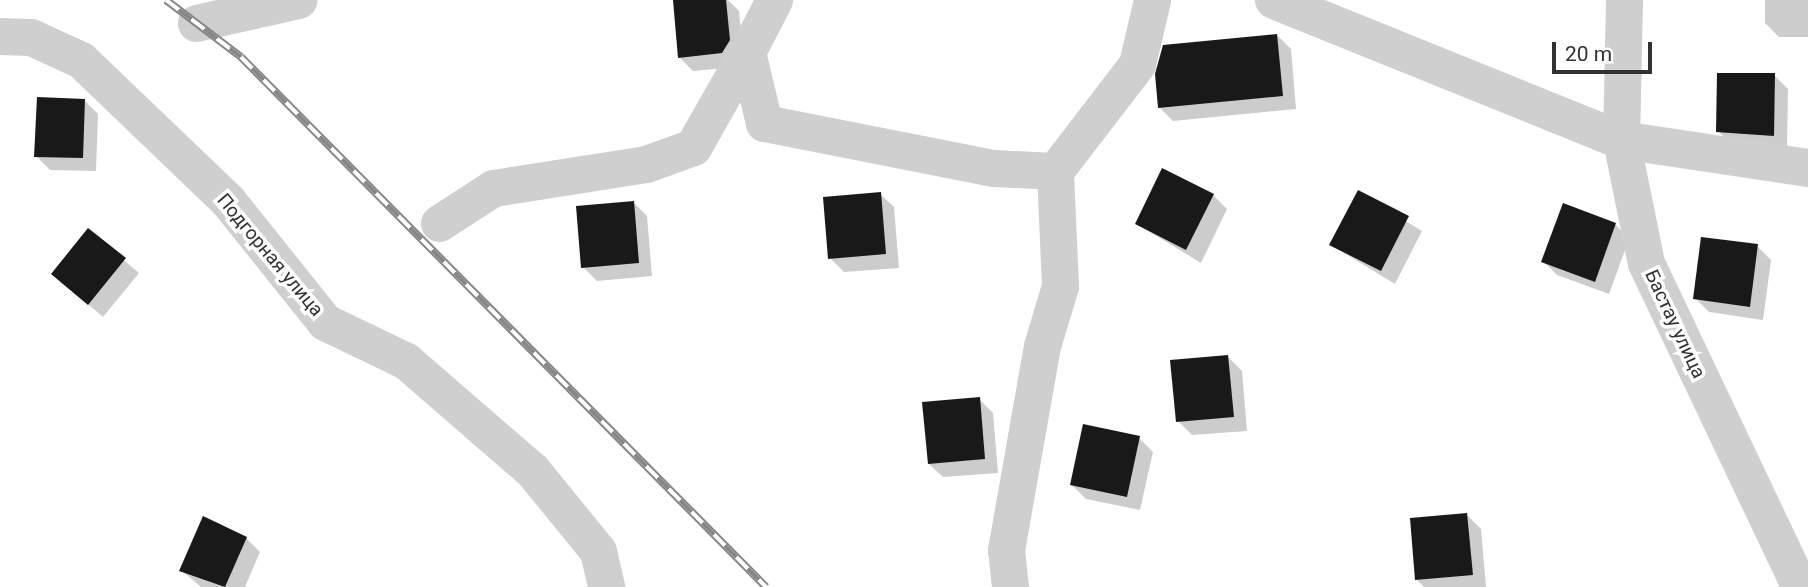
<!DOCTYPE html>
<html>
<head>
<meta charset="utf-8">
<style>
  body { margin:0 }
  #map { position:relative; width:1808px; height:587px; overflow:hidden; background:#fff; font-family:Roboto,sans-serif }
  div>[style] { position:absolute }
  [style*='--x'] { left:calc(var(--x)*1px); top:calc(var(--y)*1px); width:calc(var(--w)*1px); rotate:calc(var(--a)*1deg) }
  .shadow>* { inset:0; background:#0003 }
  .building>* { inset:0; background:#191919 }
  .minor>* { height:37px; margin:-18.5px; padding:0 18.5px; transform-origin:18.5px; border-radius:18.5px; background:#cfcfcf }
  .tertiary>* { height:38px; margin:-19px; padding:0 19px; transform-origin:19px; border-radius:19px; background:#cfcfcf }
  .rail>* { height:8px; margin-top:-4px; transform-origin:0; background:repeating-linear-gradient(90deg,#fff 0 16px,#878787 0 32px); box-sizing:border-box; border-block:2px solid #878787 }
  span { translate:-50% -50%; white-space:nowrap; text-align:center; line-height:1.15; -webkit-text-stroke:7px #fff; paint-order:stroke }
  .street-label { font-size:19px; color:#323232 }
  .scale { position:absolute; left:1552px; top:42px; width:100px; height:32px; box-sizing:border-box; border:4px solid #323232; border-top:0; padding-left:9px; font-size:21px; line-height:24px; white-space:nowrap; color:#323232; -webkit-text-stroke:5px #fff; paint-order:stroke }
</style>
</head>
<body>
<div id="map">
  <div class="shadow">
    <div style="clip-path:polygon(691px 0,728px 0,739px 11px,743px 54px,736px 67px,693px 71px,679px 57px)"></div>
    <div style="clip-path:polygon(1765px 0,1808px 0,1808px 37px,1779px 37px,1765px 23px)"></div>
    <div style="clip-path:polygon(1277px 35px,1291px 49px,1296px 109px,1173px 121px,1159px 107px)"></div>
    <div style="clip-path:polygon(1774px 75px,1788px 89px,1787px 149px,1732px 145px,1718px 131px)"></div>
    <div style="clip-path:polygon(84px 100px,98px 114px,96px 171px,50px 170px,36px 156px)"></div>
    <div style="clip-path:polygon(1358px 192px,1422px 231px,1395px 284px,1331px 245px)"></div>
    <div style="clip-path:polygon(880px 194px,894px 207px,899px 268px,844px 272px,830px 258px)"></div>
    <div style="clip-path:polygon(1213px 195px,1227px 209px,1201px 263px,1137px 224px)"></div>
    <div style="clip-path:polygon(633px 202px,647px 216px,652px 276px,597px 281px,583px 267px)"></div>
    <div style="clip-path:polygon(1564px 205px,1616px 225px,1629px 239px,1609px 294px,1557px 275px,1543px 261px)"></div>
    <div style="clip-path:polygon(88px 230px,139px 273px,103px 317px,53px 274px)"></div>
    <div style="clip-path:polygon(1757px 246px,1771px 260px,1763px 320px,1709px 312px,1695px 298px)"></div>
    <div style="clip-path:polygon(1228px 357px,1242px 371px,1247px 431px,1192px 435px,1178px 421px)"></div>
    <div style="clip-path:polygon(979px 399px,993px 413px,998px 473px,943px 477px,929px 464px)"></div>
    <div style="clip-path:polygon(1139px 438px,1153px 452px,1140px 510px,1086px 499px,1072px 485px)"></div>
    <div style="clip-path:polygon(1467px 515px,1481px 529px,1486px 587px,1424px 587px,1417px 580px)"></div>
    <div style="clip-path:polygon(246px 538px,260px 552px,245px 587px,201px 587px,181px 570px)"></div>
  </div>
  <div class="building">
    <div style="clip-path:polygon(673px 0,726px 0,730px 40px,722px 53px,678px 58px)"></div>
    <div style="clip-path:polygon(1277px 34px,1283px 96px,1158px 108px,1155px 74px,1163px 45px)"></div>
    <div style="clip-path:polygon(1717px 73px,1775px 73px,1774px 136px,1716px 132px)"></div>
    <div style="clip-path:polygon(37px 97px,85px 99px,83px 158px,34px 157px)"></div>
    <div style="clip-path:polygon(1162px 168px,1214px 194px,1186px 250px,1135px 224px)"></div>
    <div style="clip-path:polygon(1358px 190px,1409px 216px,1381px 271px,1329px 245px)"></div>
    <div style="clip-path:polygon(881px 192px,886px 254px,828px 259px,823px 197px)"></div>
    <div style="clip-path:polygon(634px 201px,639px 263px,581px 268px,576px 206px)"></div>
    <div style="clip-path:polygon(1563px 203px,1616px 223px,1595px 282px,1541px 262px)"></div>
    <div style="clip-path:polygon(88px 228px,126px 258px,88px 305px,51px 274px)"></div>
    <div style="clip-path:polygon(1701px 237px,1758px 244px,1750px 307px,1693px 299px)"></div>
    <div style="clip-path:polygon(1228px 355px,1234px 417px,1176px 422px,1170px 360px)"></div>
    <div style="clip-path:polygon(980px 397px,985px 459px,928px 464px,922px 402px)"></div>
    <div style="clip-path:polygon(1083px 424px,1140px 436px,1127px 497px,1070px 485px)"></div>
    <div style="clip-path:polygon(1467px 513px,1473px 575px,1415px 580px,1410px 518px)"></div>
    <div style="clip-path:polygon(203px 516px,247px 537px,225px 587px,179px 571px)"></div>
  </div>
  <div class="minor">
    <div style="--x:774;--y:0;--w:59;--a:117.4"></div>
    <div style="--x:747;--y:52;--w:73;--a:76.5"></div>
    <div style="--x:764;--y:123;--w:234;--a:11.1"></div>
    <div style="--x:994;--y:168;--w:61;--a:2.8"></div>
    <div style="--x:1624;--y:0;--w:140;--a:91.2"></div>
    <div style="--x:1621;--y:140;--w:126;--a:78.5"></div>
    <div style="--x:1646;--y:263;--w:359;--a:64.6"></div>
    <div style="--x:196;--y:23;--w:105;--a:-12.7"></div>
    <div style="--x:0;--y:36;--w:31;--a:2"></div>
    <div style="--x:31;--y:37;--w:55;--a:24.7"></div>
    <div style="--x:81;--y:60;--w:204;--a:43.8"></div>
    <div style="--x:228;--y:201;--w:155;--a:51.3"></div>
    <div style="--x:325;--y:322;--w:90;--a:25.7"></div>
    <div style="--x:406;--y:361;--w:167;--a:40.9"></div>
    <div style="--x:532;--y:470;--w:104;--a:50.8"></div>
    <div style="--x:598;--y:551;--w:37;--a:77"></div>
    <div style="--x:439;--y:223;--w:64;--a:-32.9"></div>
    <div style="--x:493;--y:188;--w:155;--a:-8.9"></div>
    <div style="--x:646;--y:164;--w:50;--a:-19.9"></div>
    <div style="--x:693;--y:147;--w:109;--a:-60.4"></div>
    <div style="--x:1010;--y:587;--w:37;--a:-96"></div>
    <div style="--x:1006;--y:550;--w:207;--a:-80"></div>
    <div style="--x:1042;--y:346;--w:63;--a:-73.3"></div>
    <div style="--x:1060;--y:286;--w:115;--a:-92.5"></div>
    <div style="--x:1055;--y:171;--w:135;--a:-52.5"></div>
    <div style="--x:1137;--y:64;--w:66;--a:-76.8"></div>
  </div>
  <div class="tertiary">
    <div style="--x:1274;--y:0;--w:374;--a:22"></div>
    <div style="--x:1621;--y:140;--w:189;--a:8.5"></div>
  </div>
  <div class="rail">
    <div style="--x:166;--y:0;--w:94;--a:37.2"></div>
    <div style="--x:241;--y:57;--w:746;--a:45.27"></div>
  </div>
  <div class="street-label">
    <span style="left:270px;top:255px;rotate:50deg">Подгорная улица</span>
    <span style="left:1675px;top:324px;rotate:65deg">Бастау улица</span>
  </div>
  <div class="scale">20 m</div>
</div>
</body>
</html>
